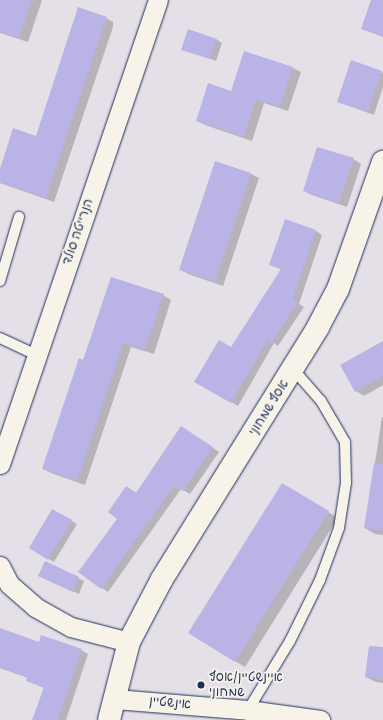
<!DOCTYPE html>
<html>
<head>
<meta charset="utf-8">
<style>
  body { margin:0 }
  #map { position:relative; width:383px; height:720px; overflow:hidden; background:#e5e0e7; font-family:Delius,"Playpen Sans Hebrew",sans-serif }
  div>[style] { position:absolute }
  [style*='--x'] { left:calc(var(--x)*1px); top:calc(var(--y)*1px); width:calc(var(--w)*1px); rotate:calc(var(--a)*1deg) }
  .shadow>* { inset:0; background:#0003 }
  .building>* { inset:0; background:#bab3e5 }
  .roads { filter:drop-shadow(0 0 1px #1b2f5e) drop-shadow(0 0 1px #1b2f5e) }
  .service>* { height:10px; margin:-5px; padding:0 5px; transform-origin:5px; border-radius:5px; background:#f7f3e8 }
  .minor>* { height:19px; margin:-9.5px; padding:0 9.5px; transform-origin:9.5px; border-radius:9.5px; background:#f7f3e8 }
  .tertiary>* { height:22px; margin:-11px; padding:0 11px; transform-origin:11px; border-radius:11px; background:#f7f3e8 }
  .dots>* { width:11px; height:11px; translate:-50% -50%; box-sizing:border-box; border:2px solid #f7f3e8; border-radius:50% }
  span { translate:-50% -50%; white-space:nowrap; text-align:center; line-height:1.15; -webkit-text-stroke:3.5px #f7f3e8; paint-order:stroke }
  .street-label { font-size:13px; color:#1b2f5e }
  .poi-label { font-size:13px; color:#1b2f5e }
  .left { translate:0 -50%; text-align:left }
</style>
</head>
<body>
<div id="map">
  <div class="shadow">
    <div style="clip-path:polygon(0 0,42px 0,28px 42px,0 33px)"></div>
    <div style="clip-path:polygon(372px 0,383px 0,383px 37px,362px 29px)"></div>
    <div style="clip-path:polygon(104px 17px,113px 22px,113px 27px,54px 202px,0 183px,0 172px,37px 137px)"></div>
    <div style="clip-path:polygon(216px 39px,222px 43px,216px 61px,189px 51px)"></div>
    <div style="clip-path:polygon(293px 68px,301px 72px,288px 111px,264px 103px,252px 141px,205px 125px,197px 121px,232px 92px)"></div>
    <div style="clip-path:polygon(381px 71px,383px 73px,383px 87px,374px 115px,338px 102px)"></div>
    <div style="clip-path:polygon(353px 159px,361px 164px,347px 207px,312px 195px,304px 191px)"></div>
    <div style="clip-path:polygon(251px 174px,259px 178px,223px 286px,188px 274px,180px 269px)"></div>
    <div style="clip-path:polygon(316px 231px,322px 235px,299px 304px,304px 307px,278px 346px,274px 343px,238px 406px,196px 381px,231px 349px,282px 270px,271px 265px)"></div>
    <div style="clip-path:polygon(163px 295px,171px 300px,154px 354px,131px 347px,85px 485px,51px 473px,43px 469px,84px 361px)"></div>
    <div style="clip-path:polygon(383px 342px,383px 385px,364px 396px,356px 391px)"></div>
    <div style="clip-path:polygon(382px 417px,383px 417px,383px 535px,375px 534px,365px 528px)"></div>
    <div style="clip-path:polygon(188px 431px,219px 452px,190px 494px,181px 489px,108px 592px,79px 572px,118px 519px,127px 487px,137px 493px)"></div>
    <div style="clip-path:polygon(292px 490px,338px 518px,245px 667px,235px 661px)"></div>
    <div style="clip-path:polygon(53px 510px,77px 524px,54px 562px,30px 548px)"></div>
    <div style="clip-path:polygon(45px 562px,84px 581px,79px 594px,39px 576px)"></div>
    <div style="clip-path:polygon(0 630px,39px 643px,81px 650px,88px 654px,66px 720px,33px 720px,44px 688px,27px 681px,28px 678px,0 668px)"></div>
    <div style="clip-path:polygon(383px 648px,383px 683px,376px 682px,366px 677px)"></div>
  </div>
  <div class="building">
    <div style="clip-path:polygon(0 0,32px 0,19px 38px,0 32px)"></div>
    <div style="clip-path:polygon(371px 0,383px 0,383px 36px,361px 29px)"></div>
    <div style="clip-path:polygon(78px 7px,107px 17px,46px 198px,0 183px,0 169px,13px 128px,36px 136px)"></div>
    <div style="clip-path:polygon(188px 29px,217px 39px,210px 59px,181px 50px)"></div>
    <div style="clip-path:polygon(244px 51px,293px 67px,280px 107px,256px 99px,244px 137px,196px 121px,208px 83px,231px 91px)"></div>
    <div style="clip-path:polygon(351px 60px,382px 71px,368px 112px,337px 102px)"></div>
    <div style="clip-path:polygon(317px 147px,354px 158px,339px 203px,303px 191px)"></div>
    <div style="clip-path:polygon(215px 161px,251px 173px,215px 282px,179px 270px)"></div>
    <div style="clip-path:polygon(285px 219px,316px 230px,293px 299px,298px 302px,271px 343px,268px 340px,231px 403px,194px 382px,219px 340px,231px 347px,281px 269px,269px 265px)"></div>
    <div style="clip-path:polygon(111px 277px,164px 294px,145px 350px,123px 343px,77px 481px,42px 469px,79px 358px,83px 360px)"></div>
    <div style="clip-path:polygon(383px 341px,383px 376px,355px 392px,340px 365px)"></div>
    <div style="clip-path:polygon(181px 426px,213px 447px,183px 491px,174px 486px,101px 589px,78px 572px,117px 519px,108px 512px,126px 486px,136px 493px)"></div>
    <div style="clip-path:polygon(374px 463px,383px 464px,383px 531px,364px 528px)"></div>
    <div style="clip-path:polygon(282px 483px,329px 511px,235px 662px,188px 633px)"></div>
    <div style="clip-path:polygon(52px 509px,72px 520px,48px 560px,29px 548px)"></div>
    <div style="clip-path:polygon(45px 561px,79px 577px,73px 592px,38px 576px)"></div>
    <div style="clip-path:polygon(0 628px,39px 642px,41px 635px,82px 649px,58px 720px,32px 720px,44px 687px,26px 681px,27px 677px,0 668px)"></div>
    <div style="clip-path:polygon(369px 646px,383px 647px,383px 680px,365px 677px)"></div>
  </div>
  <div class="roads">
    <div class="service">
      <div style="--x:0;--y:281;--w:67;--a:-73.5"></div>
      <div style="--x:0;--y:338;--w:40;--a:25"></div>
      <div style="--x:248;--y:710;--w:81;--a:-58.7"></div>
      <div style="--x:290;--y:641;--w:68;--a:-63.8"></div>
      <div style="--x:320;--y:580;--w:55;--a:-69.9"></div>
      <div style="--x:339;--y:528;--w:46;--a:-81.2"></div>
      <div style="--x:346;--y:483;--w:41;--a:-91.4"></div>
      <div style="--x:345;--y:442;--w:48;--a:-120.3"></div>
      <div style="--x:321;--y:401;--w:43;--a:-131.2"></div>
    </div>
    <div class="minor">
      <div style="--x:0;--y:464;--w:490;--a:-71.2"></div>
      <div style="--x:0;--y:566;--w:20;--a:63"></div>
      <div style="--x:9;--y:584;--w:35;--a:41"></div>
      <div style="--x:35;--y:607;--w:41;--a:29.1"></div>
      <div style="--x:71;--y:627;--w:60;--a:14.5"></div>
      <div style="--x:115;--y:699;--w:133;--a:4.7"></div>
      <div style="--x:248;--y:710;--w:73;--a:7.9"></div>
    </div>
    <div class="tertiary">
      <div style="--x:109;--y:720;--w:81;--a:-75.6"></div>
      <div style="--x:129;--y:642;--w:71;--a:-62.4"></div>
      <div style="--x:162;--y:579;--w:296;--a:-58.2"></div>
      <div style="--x:318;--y:327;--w:43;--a:-62.2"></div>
      <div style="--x:338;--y:289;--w:135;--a:-70.5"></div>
    </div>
  </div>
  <div class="dots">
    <div style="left:201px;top:685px;background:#1b2f5e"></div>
  </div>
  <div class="street-label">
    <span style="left:78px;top:232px;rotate:-71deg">הנרייטה סולד</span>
    <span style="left:269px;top:408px;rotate:-58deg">אסף שמחוני</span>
    <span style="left:170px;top:703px;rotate:5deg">אינשטיין</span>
  </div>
  <div class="poi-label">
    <span class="left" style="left:209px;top:685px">איינשטיין/אסף<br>שמחוני</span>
  </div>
</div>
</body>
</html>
